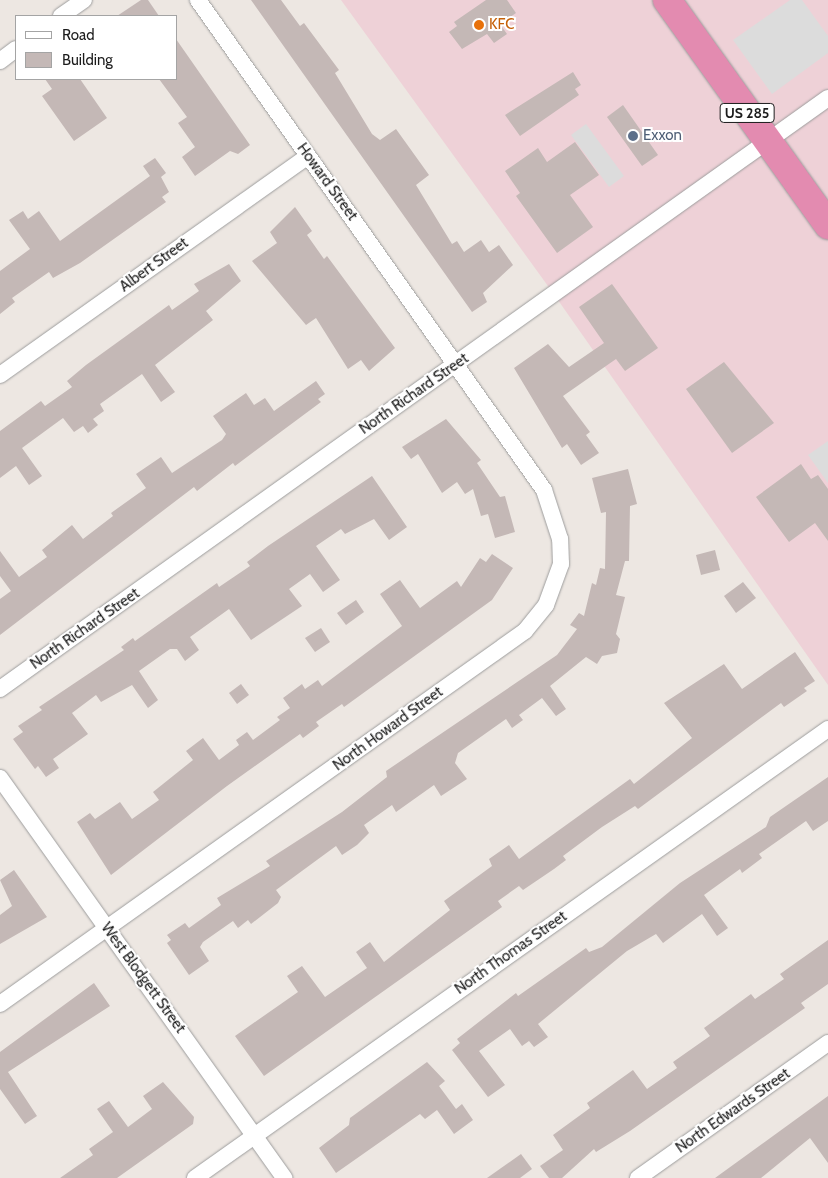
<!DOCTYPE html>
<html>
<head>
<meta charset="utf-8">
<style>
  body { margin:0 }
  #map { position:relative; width:828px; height:1178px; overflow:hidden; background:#ede7e2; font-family:Cabin,sans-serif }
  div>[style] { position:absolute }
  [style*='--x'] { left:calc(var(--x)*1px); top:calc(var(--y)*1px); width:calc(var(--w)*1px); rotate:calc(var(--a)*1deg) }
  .commercial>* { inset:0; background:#eed1d7 }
  .parking>* { inset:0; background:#dcdcdc }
  .building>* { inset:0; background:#c4b8b6 }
  .roads { filter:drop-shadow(0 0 1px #9d9d9d) drop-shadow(0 0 1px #9d9d9d) }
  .street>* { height:16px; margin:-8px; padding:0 8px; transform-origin:8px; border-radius:8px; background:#fff }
  .highway>* { height:28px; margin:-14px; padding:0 14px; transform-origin:14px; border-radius:14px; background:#e38bb0 }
  .dots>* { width:14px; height:14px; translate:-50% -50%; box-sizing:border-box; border:2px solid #fff; border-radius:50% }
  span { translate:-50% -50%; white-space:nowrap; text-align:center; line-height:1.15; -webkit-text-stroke:4px #fff; paint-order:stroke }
  .shield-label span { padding:1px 4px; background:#fff; border:1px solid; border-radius:4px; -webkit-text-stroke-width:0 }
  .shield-label { font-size:14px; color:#1c1c1c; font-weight:700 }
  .food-label { font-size:15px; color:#c56008 }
  .left { translate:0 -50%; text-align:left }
  .service-label { font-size:15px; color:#4e5e75 }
  .street-label { font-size:15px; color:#1c1c1c }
  .legend { position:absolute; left:15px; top:15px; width:162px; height:65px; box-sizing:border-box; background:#fff; border:1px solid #a4a4a4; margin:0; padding:6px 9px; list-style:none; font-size:15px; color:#1c1c1c }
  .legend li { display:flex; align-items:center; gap:10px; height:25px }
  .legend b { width:25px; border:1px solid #a4a4a4 }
</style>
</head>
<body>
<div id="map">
  <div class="commercial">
    <div style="clip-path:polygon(341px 0,828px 0,828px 685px,553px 293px)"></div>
  </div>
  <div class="parking">
    <div style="clip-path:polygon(790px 0,802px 0,828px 36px,828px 53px,772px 94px,733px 40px)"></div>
    <div style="clip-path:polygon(586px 124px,624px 176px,609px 187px,571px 135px)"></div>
    <div style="clip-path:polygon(828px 441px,828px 483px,808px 455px)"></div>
  </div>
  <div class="building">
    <div style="clip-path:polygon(141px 0,148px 0,159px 16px,117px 16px)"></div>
    <div style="clip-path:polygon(251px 0,281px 0,300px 26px,304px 23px,339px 70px,335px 73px,372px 134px,380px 140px,396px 129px,429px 175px,416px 185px,452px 244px,457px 241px,464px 252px,481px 240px,489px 252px,499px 245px,513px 265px,483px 293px,487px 302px,472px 312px)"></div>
    <div style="clip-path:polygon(486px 0,507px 0,516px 13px,500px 24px,507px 34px,494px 43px,487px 34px,462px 49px,449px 32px,457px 26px,454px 22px)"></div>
    <div style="clip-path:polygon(176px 39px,250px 145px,238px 154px,230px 151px,195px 176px,182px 157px,195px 147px,178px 123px,187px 117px,159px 79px,176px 79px)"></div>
    <div style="clip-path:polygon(573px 72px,581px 85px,575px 89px,579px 95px,520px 136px,505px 115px)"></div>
    <div style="clip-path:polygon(45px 79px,80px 79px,107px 118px,74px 141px,42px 96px,52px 89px)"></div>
    <div style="clip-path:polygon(623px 105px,658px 155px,642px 166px,607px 117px)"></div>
    <div style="clip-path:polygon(575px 142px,599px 175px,570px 195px,593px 227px,557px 253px,516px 196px,520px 193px,505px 171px,538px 148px,547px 162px)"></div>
    <div style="clip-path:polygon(155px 158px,166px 173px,161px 177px,169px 192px,162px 197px,166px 202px,80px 263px,53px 278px,49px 272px,12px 298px,15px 302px,0 314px,0 271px,30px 249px,9px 220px,23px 211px,28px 219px,39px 211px,60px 241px,150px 176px,143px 166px)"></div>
    <div style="clip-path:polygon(295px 207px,312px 231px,307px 235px,324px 259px,327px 256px,395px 348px,369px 371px,361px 360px,348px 369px,316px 318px,306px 325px,252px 261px,277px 243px,270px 232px)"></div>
    <div style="clip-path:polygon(229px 264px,241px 281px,206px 311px,213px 320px,155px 365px,175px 392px,161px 402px,142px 374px,100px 404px,104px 411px,93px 419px,98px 425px,88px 433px,83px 426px,74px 432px,63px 418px,22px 448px,42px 476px,29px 485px,16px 466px,0 478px,0 431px,41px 401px,45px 406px,72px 387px,67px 381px,86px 365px,169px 305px,172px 310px,199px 291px,194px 284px)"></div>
    <div style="clip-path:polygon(612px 284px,658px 348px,625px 371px,616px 359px,563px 396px,590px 432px,586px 435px,599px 453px,581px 465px,567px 444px,562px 448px,514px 368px,548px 344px,569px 367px,604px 343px,579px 307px)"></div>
    <div style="clip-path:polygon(724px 362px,774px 423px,732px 453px,686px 389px)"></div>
    <div style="clip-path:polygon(316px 381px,325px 394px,318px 399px,321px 402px,235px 466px,233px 463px,197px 491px,194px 487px,0 635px,0 599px,11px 591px,0 576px,0 551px,19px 577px,47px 557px,42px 550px,72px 525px,83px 539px,113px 516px,111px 513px,146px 488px,136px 474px,161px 457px,172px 473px,222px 440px,226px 434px,213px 416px,246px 393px,254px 405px,265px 398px,274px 411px)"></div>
    <div style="clip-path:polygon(446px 419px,481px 460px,477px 463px,500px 497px,505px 496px,515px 532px,495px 538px,488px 514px,481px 516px,473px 489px,465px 494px,457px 482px,442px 493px,418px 454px,411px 459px,402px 447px)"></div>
    <div style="clip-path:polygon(801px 464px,811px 479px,818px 475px,828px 489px,828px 541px,815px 523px,789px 542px,756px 497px)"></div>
    <div style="clip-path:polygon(628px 469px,637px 504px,630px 506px,629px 561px,625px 561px,616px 595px,625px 597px,616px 634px,620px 639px,617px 653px,602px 656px,597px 664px,586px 657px,550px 686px,566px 709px,556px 716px,542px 698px,519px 715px,523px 720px,512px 728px,506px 719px,458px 753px,455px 763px,467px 779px,441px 796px,434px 785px,396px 812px,392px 805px,364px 825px,369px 833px,357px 845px,342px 855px,336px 846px,276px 890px,281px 897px,278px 903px,251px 924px,248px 920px,238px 928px,233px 921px,203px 942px,200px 947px,209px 961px,189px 975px,167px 943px,171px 940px,167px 935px,185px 923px,189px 928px,221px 905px,217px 898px,270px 866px,266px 861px,342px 812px,387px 777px,386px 771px,557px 655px,577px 629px,570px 625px,579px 613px,584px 616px,592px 583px,596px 585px,600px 568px,605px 569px,606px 512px,601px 513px,592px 478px)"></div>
    <div style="clip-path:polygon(372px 476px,407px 527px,389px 540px,374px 519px,345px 534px,341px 529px,316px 546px,340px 580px,323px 592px,310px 574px,289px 589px,302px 606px,251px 640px,229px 609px,190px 637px,199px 650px,185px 661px,177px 649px,170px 649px,139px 671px,158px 700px,148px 708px,132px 685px,101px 702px,96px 695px,72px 713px,88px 734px,53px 759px,59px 768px,46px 777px,38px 766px,35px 769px,13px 739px,23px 732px,18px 726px,42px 710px,39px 707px,124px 650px,121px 647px,133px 638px,135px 641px,217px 583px,219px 587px,250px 566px,247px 562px,268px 546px)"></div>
    <div style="clip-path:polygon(715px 550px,720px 570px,701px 575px,696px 555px)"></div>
    <div style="clip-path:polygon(492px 554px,513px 568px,492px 600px,344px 707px,342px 704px,316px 722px,319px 726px,303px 738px,300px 734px,227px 786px,111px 875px,77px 822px,90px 813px,95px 819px,120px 802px,132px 819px,159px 800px,153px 792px,193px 760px,186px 751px,203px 738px,219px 760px,239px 745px,236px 740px,247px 732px,253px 740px,280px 720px,277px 717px,290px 708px,283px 698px,302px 684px,305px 689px,318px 680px,322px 686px,402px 626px,380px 594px,400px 580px,420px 608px,457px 581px,461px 587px,480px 558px,486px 562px)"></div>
    <div style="clip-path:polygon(743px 582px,756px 598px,736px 613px,724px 596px)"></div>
    <div style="clip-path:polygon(356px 600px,364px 612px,346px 625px,337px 613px)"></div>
    <div style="clip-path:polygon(321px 628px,330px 642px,315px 652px,305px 638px)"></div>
    <div style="clip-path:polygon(795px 652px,815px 681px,804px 688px,807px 691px,784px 707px,781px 703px,638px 809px,635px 806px,602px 827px,563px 856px,566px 860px,554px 869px,523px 890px,519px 886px,498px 901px,502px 907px,264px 1076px,235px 1036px,298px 992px,287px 976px,302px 966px,325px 997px,367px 968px,356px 952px,370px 942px,384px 962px,450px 910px,444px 901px,492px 866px,489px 859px,509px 845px,519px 859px,630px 779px,634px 784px,692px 738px,664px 703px,724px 664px,742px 689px)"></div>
    <div style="clip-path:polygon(241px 684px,249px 695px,237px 704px,229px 693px)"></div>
    <div style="clip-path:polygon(828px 777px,828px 821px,813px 831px,806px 821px,759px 854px,762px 858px,742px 873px,740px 869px,704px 895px,728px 928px,717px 936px,702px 914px,663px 943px,656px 934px,627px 951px,538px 1024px,548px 1037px,534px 1047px,529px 1041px,522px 1046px,510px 1029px,479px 1051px,505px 1085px,488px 1097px,452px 1050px,460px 1043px,457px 1039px,516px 993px,518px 996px,586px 948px,589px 952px,602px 947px,680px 883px,766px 827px,770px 817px)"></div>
    <div style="clip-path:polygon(14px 870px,47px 917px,0 944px,0 915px,12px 906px,0 880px)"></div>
    <div style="clip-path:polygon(828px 940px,828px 984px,801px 1003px,805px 1008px,630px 1131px,596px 1152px,594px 1149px,562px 1178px,549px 1178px,540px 1166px,563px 1150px,553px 1135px,590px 1108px,587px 1103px,633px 1070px,647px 1089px,677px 1068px,673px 1062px,710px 1036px,704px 1028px,751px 994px,755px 999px,784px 979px,780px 974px)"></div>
    <div style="clip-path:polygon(94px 983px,110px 1006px,8px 1072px,37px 1116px,25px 1124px,0 1089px,0 1052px)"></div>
    <div style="clip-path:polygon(427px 1062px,445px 1081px,439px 1086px,456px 1109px,462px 1104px,473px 1120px,454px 1134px,437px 1110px,425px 1119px,420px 1114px,336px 1173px,319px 1148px,349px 1125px,350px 1118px)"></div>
    <div style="clip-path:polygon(163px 1082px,194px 1117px,193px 1124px,117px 1178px,60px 1178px,93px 1155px,89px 1149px,113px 1132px,97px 1109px,109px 1101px,128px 1127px,152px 1109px,143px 1096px)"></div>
    <div style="clip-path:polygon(828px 1096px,828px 1163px,810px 1138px,761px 1178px,715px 1178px)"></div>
    <div style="clip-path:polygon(521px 1154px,532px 1169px,520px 1178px,487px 1178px)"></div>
  </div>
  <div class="roads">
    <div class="street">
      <div style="--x:61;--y:16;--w:28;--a:-35"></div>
      <div style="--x:0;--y:61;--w:20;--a:-37"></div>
      <div style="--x:0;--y:375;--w:378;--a:-35.4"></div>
      <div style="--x:0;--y:689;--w:1017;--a:-35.52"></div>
      <div style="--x:0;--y:778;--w:491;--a:54.6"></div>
      <div style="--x:0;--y:1004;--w:644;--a:-35.39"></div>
      <div style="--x:525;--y:631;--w:33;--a:-51"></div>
      <div style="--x:546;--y:605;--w:44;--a:-69.9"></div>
      <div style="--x:561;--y:564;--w:25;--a:-92"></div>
      <div style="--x:560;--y:539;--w:52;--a:-108.1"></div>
      <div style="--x:544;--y:490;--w:600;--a:-125.23"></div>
      <div style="--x:195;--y:1178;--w:776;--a:-35.35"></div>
      <div style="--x:638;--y:1178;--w:233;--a:-35.4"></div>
    </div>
    <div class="highway">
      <div style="--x:667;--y:0;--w:277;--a:54.4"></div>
    </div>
  </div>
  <div class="dots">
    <div style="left:479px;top:25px;background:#e8710a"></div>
    <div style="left:633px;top:136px;background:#5c6f8a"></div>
  </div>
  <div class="shield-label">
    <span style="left:747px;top:113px">US 285</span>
  </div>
  <div class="food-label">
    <span class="left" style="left:489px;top:25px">KFC</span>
  </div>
  <div class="service-label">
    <span class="left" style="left:643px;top:136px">Exxon</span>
  </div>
  <div class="street-label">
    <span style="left:327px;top:182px;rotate:54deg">Howard Street</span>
    <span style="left:154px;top:265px;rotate:-36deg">Albert Street</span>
    <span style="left:414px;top:394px;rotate:-35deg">North Richard Street</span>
    <span style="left:85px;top:629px;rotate:-35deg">North Richard Street</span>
    <span style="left:388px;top:729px;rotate:-36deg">North Howard Street</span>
    <span style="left:511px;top:953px;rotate:-35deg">North Thomas Street</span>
    <span style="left:143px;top:978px;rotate:54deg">West Blodgett Street</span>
    <span style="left:733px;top:1111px;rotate:-35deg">North Edwards Street</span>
  </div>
  <ul class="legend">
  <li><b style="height:6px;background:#fff"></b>Road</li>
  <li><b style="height:14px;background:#c4b8b6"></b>Building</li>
  </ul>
</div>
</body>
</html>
